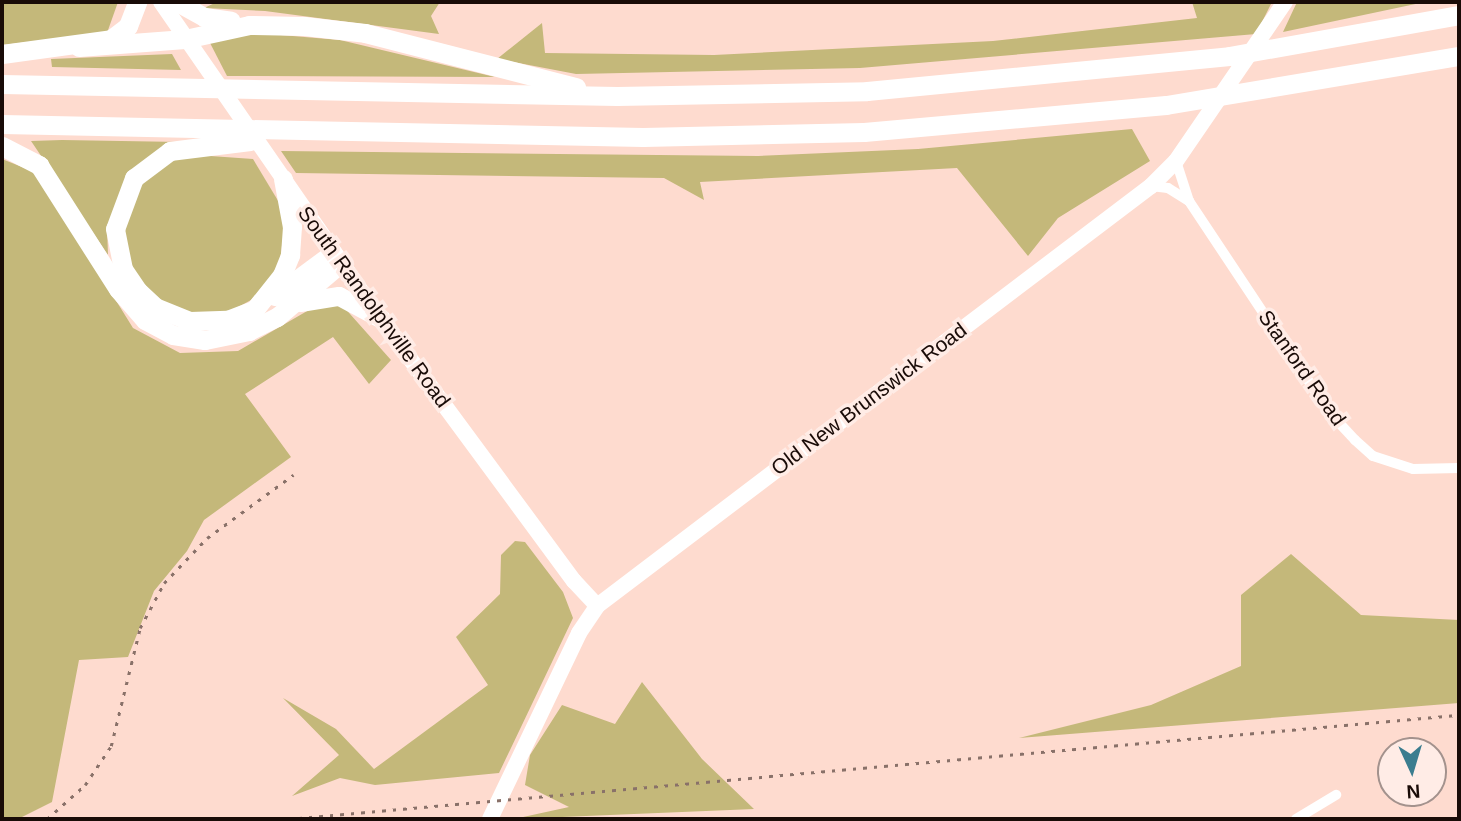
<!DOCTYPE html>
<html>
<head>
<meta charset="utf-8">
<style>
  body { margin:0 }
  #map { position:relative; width:1461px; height:821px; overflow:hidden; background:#fedbcf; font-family:Arial,sans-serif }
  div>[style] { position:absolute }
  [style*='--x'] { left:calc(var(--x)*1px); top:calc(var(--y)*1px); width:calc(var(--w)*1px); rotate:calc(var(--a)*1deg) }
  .green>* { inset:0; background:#c4b87a }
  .street>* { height:10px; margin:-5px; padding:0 5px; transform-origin:5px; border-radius:5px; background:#fff }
  .secondary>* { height:16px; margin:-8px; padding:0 8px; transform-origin:8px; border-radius:8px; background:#fff }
  .highway>* { height:19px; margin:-9.5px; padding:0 9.5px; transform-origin:9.5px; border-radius:9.5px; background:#fff }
  .rail>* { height:2.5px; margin-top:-1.25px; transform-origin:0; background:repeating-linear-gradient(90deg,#897169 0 3.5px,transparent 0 10.5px) }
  span { translate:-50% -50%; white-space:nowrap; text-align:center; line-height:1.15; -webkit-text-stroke:7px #ffece6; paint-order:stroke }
  .street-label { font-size:21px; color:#190b07 }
  .frame { position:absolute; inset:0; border:4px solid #190b07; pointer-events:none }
  .north { position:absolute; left:1377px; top:737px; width:70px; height:70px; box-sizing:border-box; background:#ffece6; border:2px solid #a3928d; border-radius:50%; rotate:176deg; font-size:19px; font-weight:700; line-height:28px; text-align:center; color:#190b07 }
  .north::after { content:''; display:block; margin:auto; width:24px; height:32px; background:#3b7d8f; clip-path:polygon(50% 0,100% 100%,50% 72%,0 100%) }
</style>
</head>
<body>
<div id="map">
  <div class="green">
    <div style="clip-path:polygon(2px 2px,118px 2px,107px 33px,2px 45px)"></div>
    <div style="clip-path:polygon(217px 2px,440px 2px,431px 16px,439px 34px,265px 11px,204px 8px)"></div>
    <div style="clip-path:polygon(1192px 2px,1272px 2px,1256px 34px,860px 68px,576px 74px,497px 59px,542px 23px,545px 53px,714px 55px,993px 41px,1197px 18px)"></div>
    <div style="clip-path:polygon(1297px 2px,1425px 2px,1283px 32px)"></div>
    <div style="clip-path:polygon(244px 32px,340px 40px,495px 77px,227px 76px,209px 41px)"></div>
    <div style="clip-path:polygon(172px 54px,181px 70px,52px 67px,51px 59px)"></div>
    <div style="clip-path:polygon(1132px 129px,1150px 161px,1058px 218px,1028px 256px,957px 168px,700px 182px,704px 200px,664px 178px,296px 173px,281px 151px,758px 156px,918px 149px)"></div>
    <div style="clip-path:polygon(31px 141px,62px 140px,181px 142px,167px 147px,107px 226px,108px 255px)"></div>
    <div style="clip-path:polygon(182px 154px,253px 159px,286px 214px,279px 269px,251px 300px,231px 311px,197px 314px,168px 306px,133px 276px,121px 234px,133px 191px,147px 174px)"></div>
    <div style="clip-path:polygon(2px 159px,37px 173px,133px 328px,180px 353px,238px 351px,321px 303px,342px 305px,391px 360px,369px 384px,333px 337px,245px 394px,291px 457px,204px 520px,187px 551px,154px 591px,128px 657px,79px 660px,52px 802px,18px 819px,2px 819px)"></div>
    <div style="clip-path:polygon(515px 541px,525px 542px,563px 592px,573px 618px,499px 773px,375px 785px,340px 778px,292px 796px,339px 755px,283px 698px,336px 729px,374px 769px,488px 685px,456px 637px,500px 594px,501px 555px)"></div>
    <div style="clip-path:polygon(1291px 554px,1361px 615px,1459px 620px,1459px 703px,1019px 738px,1151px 705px,1241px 666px,1241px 595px)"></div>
    <div style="clip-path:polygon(642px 682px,702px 759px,754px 809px,514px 819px,569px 807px,525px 785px,530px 755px,562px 705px,615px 724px)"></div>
  </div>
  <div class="street">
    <div style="--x:1176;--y:161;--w:42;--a:72"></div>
    <div style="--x:1189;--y:201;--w:253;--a:56.4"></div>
    <div style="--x:1329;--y:412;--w:38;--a:47"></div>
    <div style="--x:1355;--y:440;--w:24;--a:42"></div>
    <div style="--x:1373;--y:456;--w:42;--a:18"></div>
    <div style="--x:1413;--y:469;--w:46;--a:-1.2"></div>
    <div style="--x:1151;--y:186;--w:17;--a:7"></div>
    <div style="--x:1168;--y:188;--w:25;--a:32"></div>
    <div style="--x:1296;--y:819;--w:47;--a:-31"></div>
  </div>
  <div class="secondary">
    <div style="--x:161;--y:2;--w:384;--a:55.3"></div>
    <div style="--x:380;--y:318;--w:327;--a:53.6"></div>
    <div style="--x:574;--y:581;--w:34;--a:47"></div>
    <div style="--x:490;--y:819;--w:206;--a:-64.4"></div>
    <div style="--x:579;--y:633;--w:32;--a:-56"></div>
    <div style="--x:597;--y:606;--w:695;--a:-37.17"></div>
    <div style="--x:1151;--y:186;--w:35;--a:-45"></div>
    <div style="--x:1176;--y:161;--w:193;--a:-55.6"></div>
  </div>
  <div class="highway">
    <div style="--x:177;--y:2;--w:31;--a:29"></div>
    <div style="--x:204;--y:17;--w:27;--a:8"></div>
    <div style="--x:79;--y:47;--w:106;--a:-4.3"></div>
    <div style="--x:185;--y:39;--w:66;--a:-12.3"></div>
    <div style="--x:249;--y:25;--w:55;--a:1"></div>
    <div style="--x:304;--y:26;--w:61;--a:6.5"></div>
    <div style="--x:365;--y:33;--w:218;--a:14.4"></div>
    <div style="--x:2;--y:54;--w:110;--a:-7.8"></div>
    <div style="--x:111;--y:39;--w:21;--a:-37"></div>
    <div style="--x:128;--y:26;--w:26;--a:-69"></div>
    <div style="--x:2;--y:84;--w:615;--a:1.12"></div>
    <div style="--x:617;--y:96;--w:250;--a:-1.1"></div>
    <div style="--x:867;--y:91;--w:364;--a:-5.5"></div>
    <div style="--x:1229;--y:56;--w:234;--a:-10.1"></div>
    <div style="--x:2;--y:124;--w:641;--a:1.16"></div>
    <div style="--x:643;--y:137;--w:221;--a:-1.3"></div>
    <div style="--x:864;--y:132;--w:303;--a:-5.1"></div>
    <div style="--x:1166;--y:105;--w:297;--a:-9.5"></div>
    <div style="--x:250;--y:141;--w:81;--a:172.9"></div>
    <div style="--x:170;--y:151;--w:45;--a:143.1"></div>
    <div style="--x:134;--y:178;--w:54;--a:110.4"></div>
    <div style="--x:115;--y:229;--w:41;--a:78.7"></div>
    <div style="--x:123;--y:269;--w:27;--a:56"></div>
    <div style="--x:138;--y:291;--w:23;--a:43"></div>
    <div style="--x:155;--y:307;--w:38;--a:22"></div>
    <div style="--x:190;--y:321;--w:37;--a:-2"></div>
    <div style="--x:227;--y:320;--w:30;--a:-21"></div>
    <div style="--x:255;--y:309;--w:43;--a:-51.5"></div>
    <div style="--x:282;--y:275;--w:22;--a:-68"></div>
    <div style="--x:290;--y:255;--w:28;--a:-86"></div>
    <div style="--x:292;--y:227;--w:49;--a:-100.6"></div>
    <div style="--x:2;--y:146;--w:42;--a:27.2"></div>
    <div style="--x:39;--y:165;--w:147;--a:57.5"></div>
    <div style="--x:118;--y:289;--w:41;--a:48.9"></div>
    <div style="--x:145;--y:320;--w:32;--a:28"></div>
    <div style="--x:173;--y:335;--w:32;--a:9"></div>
    <div style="--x:205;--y:340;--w:45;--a:-11.6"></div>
    <div style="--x:249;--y:331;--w:31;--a:-27"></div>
    <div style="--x:277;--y:317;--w:84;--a:-40.2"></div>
    <div style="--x:275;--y:296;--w:72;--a:-36.6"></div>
    <div style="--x:300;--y:302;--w:39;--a:-9"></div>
    <div style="--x:339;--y:296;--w:47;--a:28.2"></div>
  </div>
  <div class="rail">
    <div style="--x:47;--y:819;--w:51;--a:-41.8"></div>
    <div style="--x:85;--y:785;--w:47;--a:-56.3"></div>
    <div style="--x:111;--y:746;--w:122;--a:-76.2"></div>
    <div style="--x:140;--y:628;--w:51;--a:-61.9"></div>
    <div style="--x:164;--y:583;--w:62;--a:-46.3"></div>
    <div style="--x:207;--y:538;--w:107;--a:-36.2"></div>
    <div style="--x:288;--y:819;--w:1176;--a:-5.08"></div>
  </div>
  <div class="street-label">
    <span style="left:374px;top:307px;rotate:54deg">South Randolphville Road</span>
    <span style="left:1302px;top:368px;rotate:55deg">Stanford Road</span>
    <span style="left:869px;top:399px;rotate:-37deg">Old New Brunswick Road</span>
  </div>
  <div class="frame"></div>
  <div class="north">N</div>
</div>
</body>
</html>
